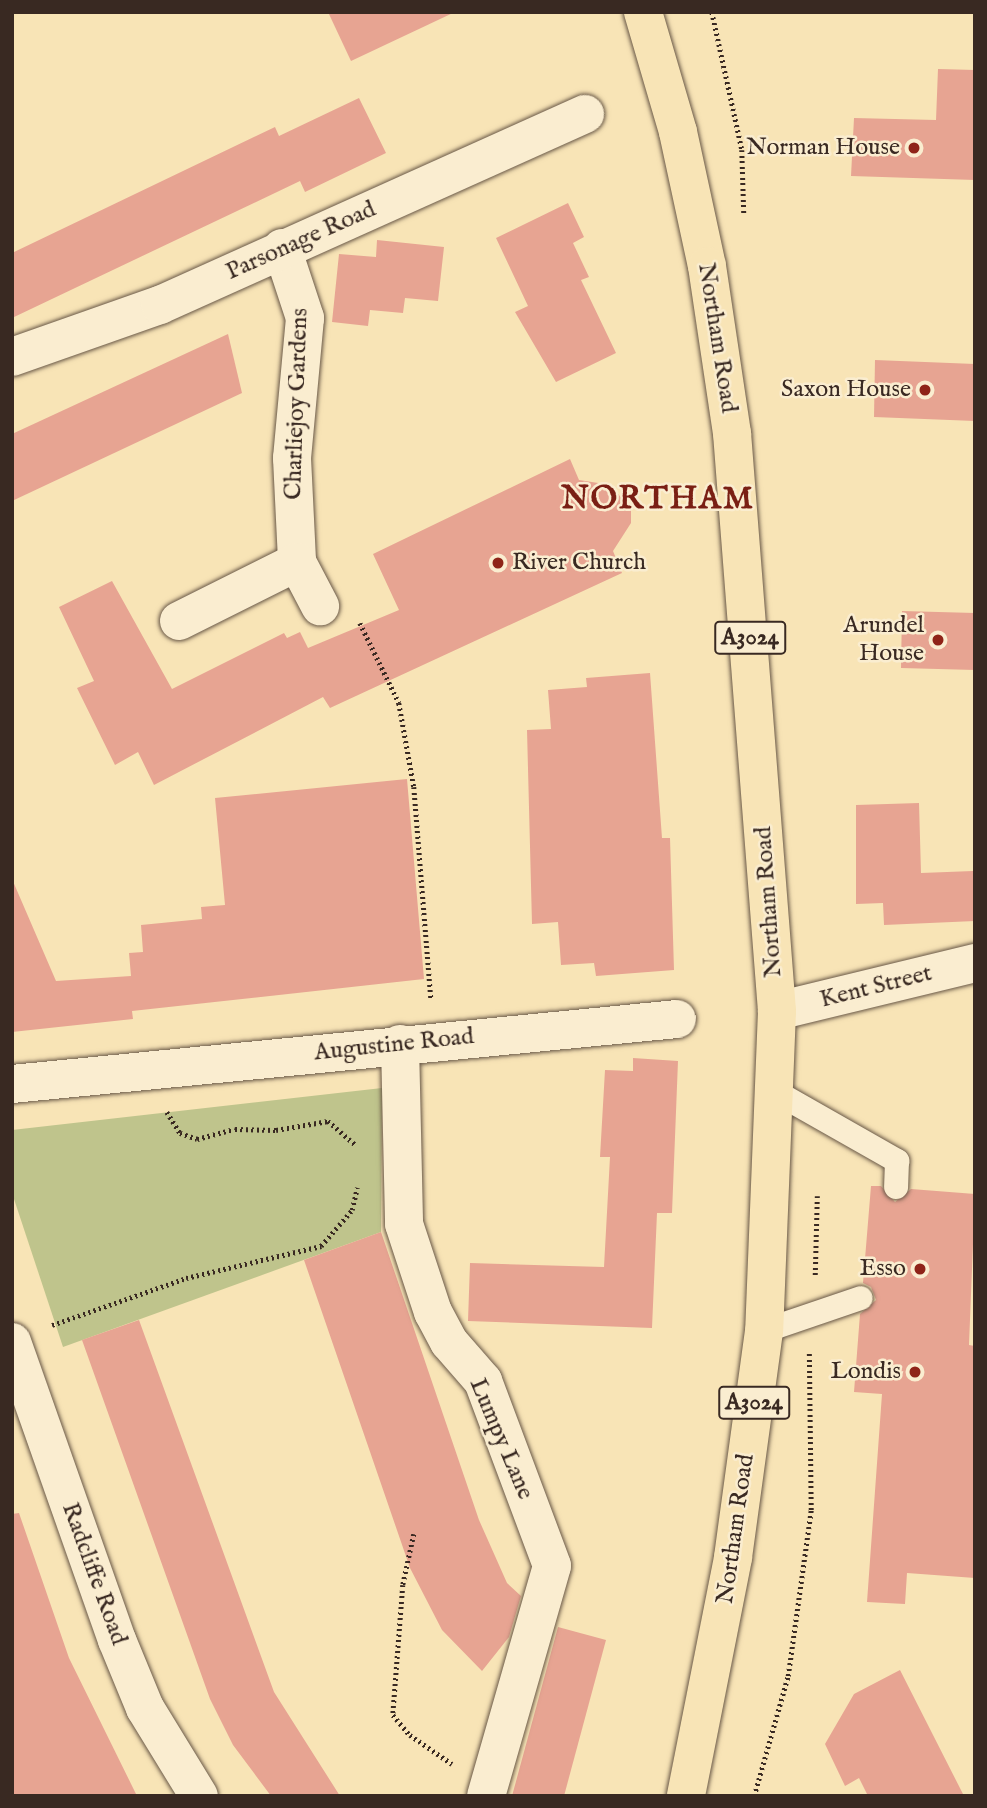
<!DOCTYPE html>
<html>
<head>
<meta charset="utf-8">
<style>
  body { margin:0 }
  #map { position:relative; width:987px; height:1808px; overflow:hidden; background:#f8e4b6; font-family:"IM FELL English",serif }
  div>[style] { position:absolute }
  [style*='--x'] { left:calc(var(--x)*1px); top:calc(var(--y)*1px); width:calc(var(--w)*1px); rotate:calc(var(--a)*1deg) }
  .green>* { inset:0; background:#bfc48c }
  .building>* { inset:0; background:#e7a492 }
  .path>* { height:4.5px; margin-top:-2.25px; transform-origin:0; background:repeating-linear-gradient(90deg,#392922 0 2px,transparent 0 5.5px) }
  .roads { filter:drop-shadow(0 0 2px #695847) drop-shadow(0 0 2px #695847) }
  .lane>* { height:24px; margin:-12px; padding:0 12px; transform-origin:12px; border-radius:12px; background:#faedd0 }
  .street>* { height:38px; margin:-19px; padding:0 19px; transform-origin:19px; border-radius:19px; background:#faedd0 }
  .primary>* { height:38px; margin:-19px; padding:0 19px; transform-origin:19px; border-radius:19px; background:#f8e4b6 }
  .dots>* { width:19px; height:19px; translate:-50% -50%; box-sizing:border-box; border:4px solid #faedd0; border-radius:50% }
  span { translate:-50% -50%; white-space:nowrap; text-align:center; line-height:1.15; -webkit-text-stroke:5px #faedd0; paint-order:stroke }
  .shield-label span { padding:2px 5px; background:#faedd0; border:2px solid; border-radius:5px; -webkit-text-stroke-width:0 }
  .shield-label { font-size:23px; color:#392922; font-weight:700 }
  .poi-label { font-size:24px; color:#392922 }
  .right { translate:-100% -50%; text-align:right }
  .left { translate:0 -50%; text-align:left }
  .street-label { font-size:24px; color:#392922 }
  .district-label { font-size:32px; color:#7a1f14; font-weight:700; letter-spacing:2px }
  .frame { position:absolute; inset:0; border:14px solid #392922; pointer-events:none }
</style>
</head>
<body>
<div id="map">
  <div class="green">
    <div style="clip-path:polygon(382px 1088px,381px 1232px,63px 1347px,12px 1193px,12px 1130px)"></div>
  </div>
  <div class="building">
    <div style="clip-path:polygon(328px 12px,455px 12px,351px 61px)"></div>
    <div style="clip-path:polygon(938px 69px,975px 70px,975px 180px,851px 176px,854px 118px,936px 120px)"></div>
    <div style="clip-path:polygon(359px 98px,386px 153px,305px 192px,300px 181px,12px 318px,12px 253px,275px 127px,279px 136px)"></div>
    <div style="clip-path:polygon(568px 203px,584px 237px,573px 243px,589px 277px,581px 280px,616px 353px,556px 382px,515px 312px,528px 306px,496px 238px)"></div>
    <div style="clip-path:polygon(377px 240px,444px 247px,438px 301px,405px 298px,403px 313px,370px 310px,368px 326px,332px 322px,339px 254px,376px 257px)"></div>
    <div style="clip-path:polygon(228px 334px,242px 393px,12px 501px,12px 434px)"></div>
    <div style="clip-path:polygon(875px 360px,975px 364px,975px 421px,874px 417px)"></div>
    <div style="clip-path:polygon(570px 459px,579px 480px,611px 485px,631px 510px,631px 523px,613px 551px,622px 573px,330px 708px,323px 697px,154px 785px,138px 752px,115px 765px,77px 688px,94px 681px,59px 607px,112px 581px,172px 689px,284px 633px,287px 638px,300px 632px,308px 648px,399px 610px,373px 554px)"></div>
    <div style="clip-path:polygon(902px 611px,975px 613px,975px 670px,901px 668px)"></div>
    <div style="clip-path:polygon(650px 673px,662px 838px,670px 838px,674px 970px,596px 976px,594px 963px,561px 965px,558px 922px,532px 924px,527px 730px,551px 729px,548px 690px,587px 687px,586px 678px)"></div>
    <div style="clip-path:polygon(407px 779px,424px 979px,132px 1011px,133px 1019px,12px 1032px,12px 879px,56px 981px,131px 976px,129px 953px,143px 952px,141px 925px,202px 919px,201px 907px,225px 905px,215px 798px)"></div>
    <div style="clip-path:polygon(919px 803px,921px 873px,973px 871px,975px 921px,884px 925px,883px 903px,856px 904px,856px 805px)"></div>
    <div style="clip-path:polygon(633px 1058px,678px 1061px,672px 1213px,657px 1213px,652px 1328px,468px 1321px,470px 1263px,604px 1267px,610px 1157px,600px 1157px,605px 1070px,633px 1071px)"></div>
    <div style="clip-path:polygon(871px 1186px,881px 1186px,895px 1202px,911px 1189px,975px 1194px,969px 1345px,975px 1346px,975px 1578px,907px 1573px,905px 1604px,867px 1602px,882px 1394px,854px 1392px,860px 1314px,876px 1300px,871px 1287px,863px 1283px)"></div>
    <div style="clip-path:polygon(381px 1232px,479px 1520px,507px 1583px,521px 1596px,509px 1637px,482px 1671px,442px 1630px,410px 1568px,304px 1260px)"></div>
    <div style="clip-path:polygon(139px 1320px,274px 1692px,340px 1796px,271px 1796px,233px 1745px,210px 1699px,82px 1340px)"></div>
    <div style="clip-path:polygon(19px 1513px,69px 1658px,137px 1796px,12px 1796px,12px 1514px)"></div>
    <div style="clip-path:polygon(558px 1627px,606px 1640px,564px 1796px,512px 1796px)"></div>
    <div style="clip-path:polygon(900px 1670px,964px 1796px,868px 1796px,859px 1778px,845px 1786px,825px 1744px,854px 1694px)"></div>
  </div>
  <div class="path">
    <div style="--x:712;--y:12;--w:141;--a:77.7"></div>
    <div style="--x:742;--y:150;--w:65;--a:88.2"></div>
    <div style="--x:360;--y:623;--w:89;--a:64"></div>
    <div style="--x:399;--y:703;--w:85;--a:79.9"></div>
    <div style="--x:414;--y:787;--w:212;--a:85.4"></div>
    <div style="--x:167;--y:1112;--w:25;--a:58"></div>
    <div style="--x:180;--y:1133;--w:18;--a:19"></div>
    <div style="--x:197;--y:1139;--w:39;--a:-15"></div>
    <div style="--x:235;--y:1129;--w:41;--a:1.4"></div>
    <div style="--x:276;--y:1130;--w:53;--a:-9.8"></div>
    <div style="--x:328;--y:1121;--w:37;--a:41"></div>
    <div style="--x:815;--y:1275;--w:79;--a:-88.5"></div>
    <div style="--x:52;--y:1325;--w:142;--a:-19.3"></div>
    <div style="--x:186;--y:1278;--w:139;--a:-13.3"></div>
    <div style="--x:321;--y:1246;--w:48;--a:-49.3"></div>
    <div style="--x:352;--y:1210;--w:23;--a:-77"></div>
    <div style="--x:414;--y:1534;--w:52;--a:102.2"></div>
    <div style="--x:403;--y:1585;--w:130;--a:94.4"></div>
    <div style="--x:393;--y:1715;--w:26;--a:50"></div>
    <div style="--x:410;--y:1735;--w:51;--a:34.6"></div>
    <div style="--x:754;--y:1796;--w:125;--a:-74.2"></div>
    <div style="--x:788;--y:1676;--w:168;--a:-82.1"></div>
    <div style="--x:811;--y:1510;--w:157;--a:-90.7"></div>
  </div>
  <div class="roads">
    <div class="lane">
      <div style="--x:774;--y:1091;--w:142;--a:29.6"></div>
      <div style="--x:897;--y:1161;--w:26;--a:92"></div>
      <div style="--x:764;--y:1331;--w:102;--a:-18.8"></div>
    </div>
    <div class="street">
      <div style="--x:282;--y:248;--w:74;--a:71.8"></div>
      <div style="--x:305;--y:318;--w:141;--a:95.3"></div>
      <div style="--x:292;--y:458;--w:104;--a:87.2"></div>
      <div style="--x:12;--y:357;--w:157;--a:-19.4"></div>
      <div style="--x:160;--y:305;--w:466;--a:-24.2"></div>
      <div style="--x:179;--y:621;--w:132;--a:-26.6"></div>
      <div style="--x:297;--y:562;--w:50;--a:62.4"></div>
      <div style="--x:777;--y:1011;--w:204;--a:-13.6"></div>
      <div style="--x:400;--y:1044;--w:180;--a:88.7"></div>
      <div style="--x:404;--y:1224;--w:93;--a:71.8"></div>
      <div style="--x:433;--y:1312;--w:34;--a:62"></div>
      <div style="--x:449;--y:1342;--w:52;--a:48.9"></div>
      <div style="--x:483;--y:1381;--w:197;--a:69.5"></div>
      <div style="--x:552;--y:1566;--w:239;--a:106"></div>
      <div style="--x:12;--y:1084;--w:668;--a:-5.58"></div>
      <div style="--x:12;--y:1342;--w:316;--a:70.6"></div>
      <div style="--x:117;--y:1640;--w:74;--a:67.6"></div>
      <div style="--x:145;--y:1708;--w:103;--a:58.5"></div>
    </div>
    <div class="primary">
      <div style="--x:643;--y:12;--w:125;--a:73.7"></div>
      <div style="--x:678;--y:132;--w:137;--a:77.8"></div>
      <div style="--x:707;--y:266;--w:169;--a:81.5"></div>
      <div style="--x:732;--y:433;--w:580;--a:85.55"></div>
      <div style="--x:777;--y:1011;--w:320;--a:92.3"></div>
      <div style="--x:764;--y:1331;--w:229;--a:97.8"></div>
      <div style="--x:733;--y:1558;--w:243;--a:101.2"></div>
    </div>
  </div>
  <div class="dots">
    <div style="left:914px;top:148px;background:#8f2418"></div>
    <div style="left:925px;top:390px;background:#8f2418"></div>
    <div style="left:498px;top:563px;background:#8f2418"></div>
    <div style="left:938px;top:640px;background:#8f2418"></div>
    <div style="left:920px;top:1269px;background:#8f2418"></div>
    <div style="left:915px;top:1372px;background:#8f2418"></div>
  </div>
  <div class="shield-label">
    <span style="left:750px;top:638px">A3024</span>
    <span style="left:754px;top:1403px">A3024</span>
  </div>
  <div class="poi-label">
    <span class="right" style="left:900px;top:148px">Norman House</span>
    <span class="right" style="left:911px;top:390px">Saxon House</span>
    <span class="left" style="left:512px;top:563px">River Church</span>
    <span class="right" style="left:924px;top:640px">Arundel<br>House</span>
    <span class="right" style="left:906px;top:1269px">Esso</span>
    <span class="right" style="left:901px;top:1372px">Londis</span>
  </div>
  <div class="street-label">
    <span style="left:301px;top:241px;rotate:-24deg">Parsonage Road</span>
    <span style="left:717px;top:338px;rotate:81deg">Northam Road</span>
    <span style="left:297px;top:404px;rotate:-88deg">Charliejoy Gardens</span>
    <span style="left:769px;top:902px;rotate:-94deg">Northam Road</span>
    <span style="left:876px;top:987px;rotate:-14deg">Kent Street</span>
    <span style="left:394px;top:1045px;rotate:-6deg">Augustine Road</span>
    <span style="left:501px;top:1439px;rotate:67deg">Lumpy Lane</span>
    <span style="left:736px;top:1529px;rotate:-82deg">Northam Road</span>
    <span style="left:94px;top:1574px;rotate:70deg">Radcliffe Road</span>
  </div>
  <div class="district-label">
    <span style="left:658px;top:500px">NORTHAM</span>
  </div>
  <div class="frame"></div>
</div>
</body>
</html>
